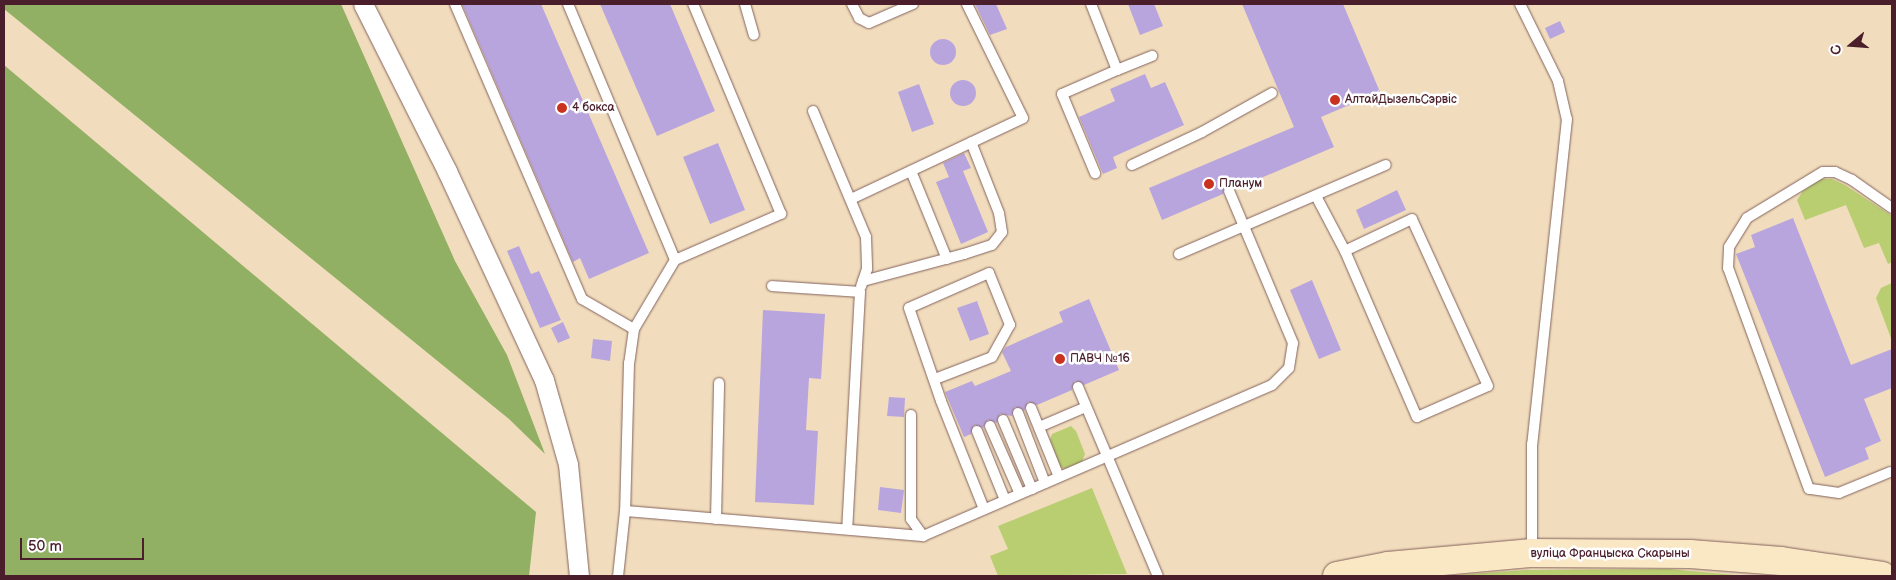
<!DOCTYPE html>
<html>
<head>
<meta charset="utf-8">
<style>
  body { margin:0 }
  #map { position:relative; width:1896px; height:580px; overflow:hidden; background:#f1ddbd; font-family:"Balsamiq Sans",sans-serif }
  div>[style] { position:absolute }
  [style*='--x'] { left:calc(var(--x)*1px); top:calc(var(--y)*1px); width:calc(var(--w)*1px); rotate:calc(var(--a)*1deg) }
  .green>* { inset:0; background:#b9cd71 }
  .forest>* { inset:0; background:#92b063 }
  .building>* { inset:0; background:#b9a5dd }
  .round { border-radius:50% }
  .roads { filter:drop-shadow(0 0 1px #84625e) drop-shadow(0 0 1px #84625e) }
  .lane>* { height:10px; margin:-5px; padding:0 5px; transform-origin:5px; border-radius:5px; background:#fff }
  .street>* { height:19px; margin:-9.5px; padding:0 9.5px; transform-origin:9.5px; border-radius:9.5px; background:#fff }
  .secondary>* { height:28px; margin:-14px; padding:0 14px; transform-origin:14px; border-radius:14px; background:#fae7c3 }
  .dots>* { width:14px; height:14px; translate:-50% -50%; box-sizing:border-box; border:2px solid #fff; border-radius:50% }
  span { translate:-50% -50%; white-space:nowrap; text-align:center; line-height:1.15; -webkit-text-stroke:5px #fff; paint-order:stroke }
  .poi-label { font-size:12px; color:#4a1f2b }
  .left { translate:0 -50%; text-align:left }
  .street-label { font-size:12px; color:#4a1f2b }
  .frame { position:absolute; inset:0; border:5px solid #4a1f2b; pointer-events:none }
  .north { position:absolute; left:1826px; top:20px; width:50px; height:50px; -webkit-text-stroke:4px #fff; paint-order:stroke; rotate:252deg; font-size:14px; font-weight:700; line-height:20px; text-align:center; color:#4a1f2b }
  .north::after { content:''; display:block; margin:auto; width:18px; height:22px; background:#4a1f2b; clip-path:polygon(50% 0,100% 100%,50% 72%,0 100%) }
  .scale { position:absolute; left:20px; top:538px; width:124px; height:22px; box-sizing:border-box; border:2px solid #4a1f2b; border-top:0; padding-left:6px; font-size:15px; line-height:18px; white-space:nowrap; color:#4a1f2b; -webkit-text-stroke:4px #fff; paint-order:stroke }
</style>
</head>
<body>
<div id="map">
  <div class="green">
    <div style="clip-path:polygon(1821px 179px,1832px 179px,1845px 185px,1892px 216px,1892px 262px,1888px 264px,1879px 243px,1864px 248px,1846px 205px,1805px 220px,1797px 200px,1803px 191px)"></div>
    <div style="clip-path:polygon(1892px 283px,1892px 341px,1876px 298px,1881px 288px)"></div>
    <div style="clip-path:polygon(1071px 426px,1076px 431px,1085px 454px,1082px 462px,1066px 469px,1060px 467px,1050px 440px,1052px 434px)"></div>
    <div style="clip-path:polygon(1092px 488px,1127px 574px,998px 576px,990px 556px,1008px 549px,998px 526px)"></div>
    <div style="clip-path:polygon(1669px 569px,1746px 576px,1443px 576px,1526px 570px)"></div>
  </div>
  <div class="forest">
    <div style="clip-path:polygon(4px 4px,341px 4px,455px 261px,507px 355px,545px 454px,509px 419px,4px 9px)"></div>
    <div style="clip-path:polygon(4px 65px,536px 512px,529px 576px,4px 576px)"></div>
  </div>
  <div class="building">
    <div style="clip-path:polygon(462px 4px,541px 4px,649px 253px,589px 279px,580px 258px,573px 262px)"></div>
    <div style="clip-path:polygon(600px 4px,670px 4px,715px 111px,657px 136px)"></div>
    <div style="clip-path:polygon(975px 4px,996px 4px,1007px 29px,990px 35px)"></div>
    <div style="clip-path:polygon(1128px 4px,1154px 4px,1163px 26px,1140px 35px)"></div>
    <div style="clip-path:polygon(1242px 4px,1343px 4px,1380px 92px,1321px 117px,1334px 147px,1235px 189px,1226px 185px,1223px 194px,1162px 220px,1149px 188px,1294px 127px)"></div>
    <div style="clip-path:polygon(1560px 21px,1565px 32px,1550px 39px,1545px 28px)"></div>
    <div class="round" style="left:930px;top:39px;width:26px;height:26px"></div>
    <div style="clip-path:polygon(1145px 74px,1151px 88px,1165px 82px,1184px 125px,1113px 157px,1117px 168px,1103px 174px,1079px 117px,1115px 101px,1110px 89px)"></div>
    <div class="round" style="left:950px;top:80px;width:26px;height:26px"></div>
    <div style="clip-path:polygon(919px 84px,934px 124px,912px 132px,898px 92px)"></div>
    <div style="clip-path:polygon(718px 143px,745px 210px,710px 224px,683px 157px)"></div>
    <div style="clip-path:polygon(964px 153px,971px 168px,963px 171px,988px 232px,961px 244px,936px 182px,949px 177px,943px 163px)"></div>
    <div style="clip-path:polygon(1397px 190px,1406px 210px,1364px 229px,1356px 210px)"></div>
    <div style="clip-path:polygon(1793px 218px,1851px 365px,1892px 349px,1892px 388px,1864px 399px,1881px 441px,1865px 448px,1869px 459px,1825px 477px,1736px 254px,1755px 247px,1751px 235px)"></div>
    <div style="clip-path:polygon(519px 246px,531px 274px,539px 271px,561px 320px,540px 328px,507px 251px)"></div>
    <div style="clip-path:polygon(1312px 280px,1341px 350px,1319px 359px,1290px 290px)"></div>
    <div style="clip-path:polygon(1089px 299px,1119px 370px,1084px 385px,1075px 381px,1072px 390px,1037px 405px,1028px 402px,1024px 411px,1015px 407px,1012px 416px,1000px 414px,997px 423px,988px 420px,983px 428px,974px 425px,971px 434px,964px 437px,945px 392px,972px 381px,975px 386px,1011px 371px,1002px 352px,1006px 347px,1063px 322px,1059px 312px)"></div>
    <div style="clip-path:polygon(977px 301px,989px 334px,970px 341px,957px 308px)"></div>
    <div style="clip-path:polygon(763px 310px,825px 314px,821px 379px,809px 378px,806px 430px,818px 431px,814px 505px,755px 502px)"></div>
    <div style="clip-path:polygon(563px 322px,570px 338px,558px 343px,551px 328px)"></div>
    <div style="clip-path:polygon(593px 339px,612px 341px,610px 361px,591px 358px)"></div>
    <div style="clip-path:polygon(889px 397px,905px 398px,904px 417px,887px 416px)"></div>
    <div style="clip-path:polygon(880px 487px,904px 490px,901px 513px,878px 510px)"></div>
  </div>
  <div class="roads">
    <div class="lane">
      <div style="--x:455;--y:4;--w:321;--a:66.7"></div>
      <div style="--x:582;--y:299;--w:60;--a:30"></div>
      <div style="--x:568;--y:4;--w:277;--a:67.3"></div>
      <div style="--x:675;--y:260;--w:80;--a:120.7"></div>
      <div style="--x:634;--y:329;--w:34;--a:98"></div>
      <div style="--x:629;--y:363;--w:148;--a:91.5"></div>
      <div style="--x:625;--y:511;--w:65;--a:96.1"></div>
      <div style="--x:745;--y:4;--w:32;--a:74"></div>
      <div style="--x:852;--y:4;--w:16;--a:63"></div>
      <div style="--x:859;--y:18;--w:11;--a:27"></div>
      <div style="--x:869;--y:23;--w:48;--a:-23.4"></div>
      <div style="--x:1091;--y:4;--w:71;--a:68.5"></div>
      <div style="--x:1117;--y:70;--w:60;--a:156.4"></div>
      <div style="--x:1062;--y:94;--w:86;--a:67.3"></div>
      <div style="--x:1520;--y:4;--w:86;--a:63.7"></div>
      <div style="--x:1558;--y:81;--w:39;--a:77"></div>
      <div style="--x:1567;--y:119;--w:327;--a:96.1"></div>
      <div style="--x:1532;--y:444;--w:108;--a:90"></div>
      <div style="--x:1117;--y:70;--w:38;--a:-22"></div>
      <div style="--x:813;--y:111;--w:137;--a:67.2"></div>
      <div style="--x:866;--y:237;--w:32;--a:88"></div>
      <div style="--x:867;--y:269;--w:18;--a:109"></div>
      <div style="--x:1132;--y:165;--w:77;--a:-25.2"></div>
      <div style="--x:1202;--y:132;--w:80;--a:-29.1"></div>
      <div style="--x:911;--y:171;--w:95;--a:67.8"></div>
      <div style="--x:1316;--y:196;--w:62;--a:62.2"></div>
      <div style="--x:1345;--y:251;--w:181;--a:66.6"></div>
      <div style="--x:1417;--y:417;--w:77;--a:-23.6"></div>
      <div style="--x:1488;--y:386;--w:183;--a:-114.5"></div>
      <div style="--x:1412;--y:219;--w:74;--a:154.5"></div>
      <div style="--x:851;--y:199;--w:190;--a:-25.2"></div>
      <div style="--x:1023;--y:118;--w:127;--a:-116.2"></div>
      <div style="--x:1179;--y:254;--w:225;--a:-23.3"></div>
      <div style="--x:675;--y:260;--w:116;--a:-23.5"></div>
      <div style="--x:781;--y:214;--w:228;--a:-112.7"></div>
      <div style="--x:863;--y:281;--w:105;--a:-15"></div>
      <div style="--x:964;--y:254;--w:29;--a:-18"></div>
      <div style="--x:992;--y:245;--w:16;--a:-52"></div>
      <div style="--x:1002;--y:232;--w:19;--a:-99"></div>
      <div style="--x:999;--y:213;--w:76;--a:-111.5"></div>
      <div style="--x:772;--y:286;--w:88;--a:3.9"></div>
      <div style="--x:860;--y:292;--w:237;--a:93.1"></div>
      <div style="--x:935;--y:379;--w:61;--a:-21.1"></div>
      <div style="--x:992;--y:357;--w:37;--a:-61"></div>
      <div style="--x:1010;--y:325;--w:56;--a:-112"></div>
      <div style="--x:989;--y:273;--w:87;--a:156.4"></div>
      <div style="--x:909;--y:308;--w:98;--a:71"></div>
      <div style="--x:941;--y:401;--w:116;--a:68.3"></div>
      <div style="--x:1078;--y:387;--w:205;--a:67.1"></div>
      <div style="--x:1031;--y:408;--w:74;--a:67.9"></div>
      <div style="--x:1018;--y:413;--w:75;--a:68.9"></div>
      <div style="--x:911;--y:415;--w:104;--a:90"></div>
      <div style="--x:911;--y:519;--w:21;--a:55"></div>
      <div style="--x:1003;--y:420;--w:75;--a:67.2"></div>
      <div style="--x:990;--y:426;--w:74;--a:66.2"></div>
      <div style="--x:1039;--y:427;--w:51;--a:-23.1"></div>
      <div style="--x:977;--y:431;--w:74;--a:67.9"></div>
      <div style="--x:1890;--y:472;--w:55;--a:157.6"></div>
      <div style="--x:1839;--y:493;--w:30;--a:-172"></div>
      <div style="--x:1809;--y:489;--w:235;--a:-110.1"></div>
      <div style="--x:1728;--y:268;--w:21;--a:-87"></div>
      <div style="--x:1729;--y:247;--w:34;--a:-58"></div>
      <div style="--x:1747;--y:218;--w:89;--a:-31.2"></div>
      <div style="--x:1823;--y:172;--w:12;--a:0"></div>
      <div style="--x:1835;--y:172;--w:19;--a:25"></div>
      <div style="--x:1852;--y:180;--w:49;--a:35"></div>
      <div style="--x:625;--y:511;--w:299;--a:4.8"></div>
      <div style="--x:923;--y:536;--w:380;--a:-23.4"></div>
      <div style="--x:1272;--y:385;--w:24;--a:-45"></div>
      <div style="--x:1289;--y:368;--w:25;--a:-81"></div>
      <div style="--x:1293;--y:343;--w:165;--a:-112.8"></div>
      <div style="--x:716;--y:519;--w:136;--a:-88.7"></div>
    </div>
    <div class="street">
      <div style="--x:363;--y:4;--w:187;--a:63.3"></div>
      <div style="--x:447;--y:171;--w:230;--a:65.1"></div>
      <div style="--x:544;--y:380;--w:87;--a:74.1"></div>
      <div style="--x:568;--y:464;--w:113;--a:84.4"></div>
    </div>
    <div class="secondary">
      <div style="--x:1337;--y:576;--w:52;--a:-11.1"></div>
      <div style="--x:1388;--y:566;--w:145;--a:-5.2"></div>
      <div style="--x:1532;--y:553;--w:158;--a:0.4"></div>
      <div style="--x:1690;--y:554;--w:91;--a:4.4"></div>
      <div style="--x:1781;--y:561;--w:102;--a:8.4"></div>
    </div>
  </div>
  <div class="dots">
    <div style="left:1335px;top:100px;background:#c8321e"></div>
    <div style="left:562px;top:108px;background:#c8321e"></div>
    <div style="left:1209px;top:184px;background:#c8321e"></div>
    <div style="left:1060px;top:359px;background:#c8321e"></div>
  </div>
  <div class="poi-label">
    <span class="left" style="left:1345px;top:100px">АлтайДызельСэрвіс</span>
    <span class="left" style="left:572px;top:108px">4 бокса</span>
    <span class="left" style="left:1219px;top:184px">Планум</span>
    <span class="left" style="left:1070px;top:359px">ПАВЧ №16</span>
  </div>
  <div class="street-label">
    <span style="left:1610px;top:554px">вуліца Францыска Скарыны</span>
  </div>
  <div class="frame"></div>
  <div class="north">С</div>
  <div class="scale">50 m</div>
</div>
</body>
</html>
